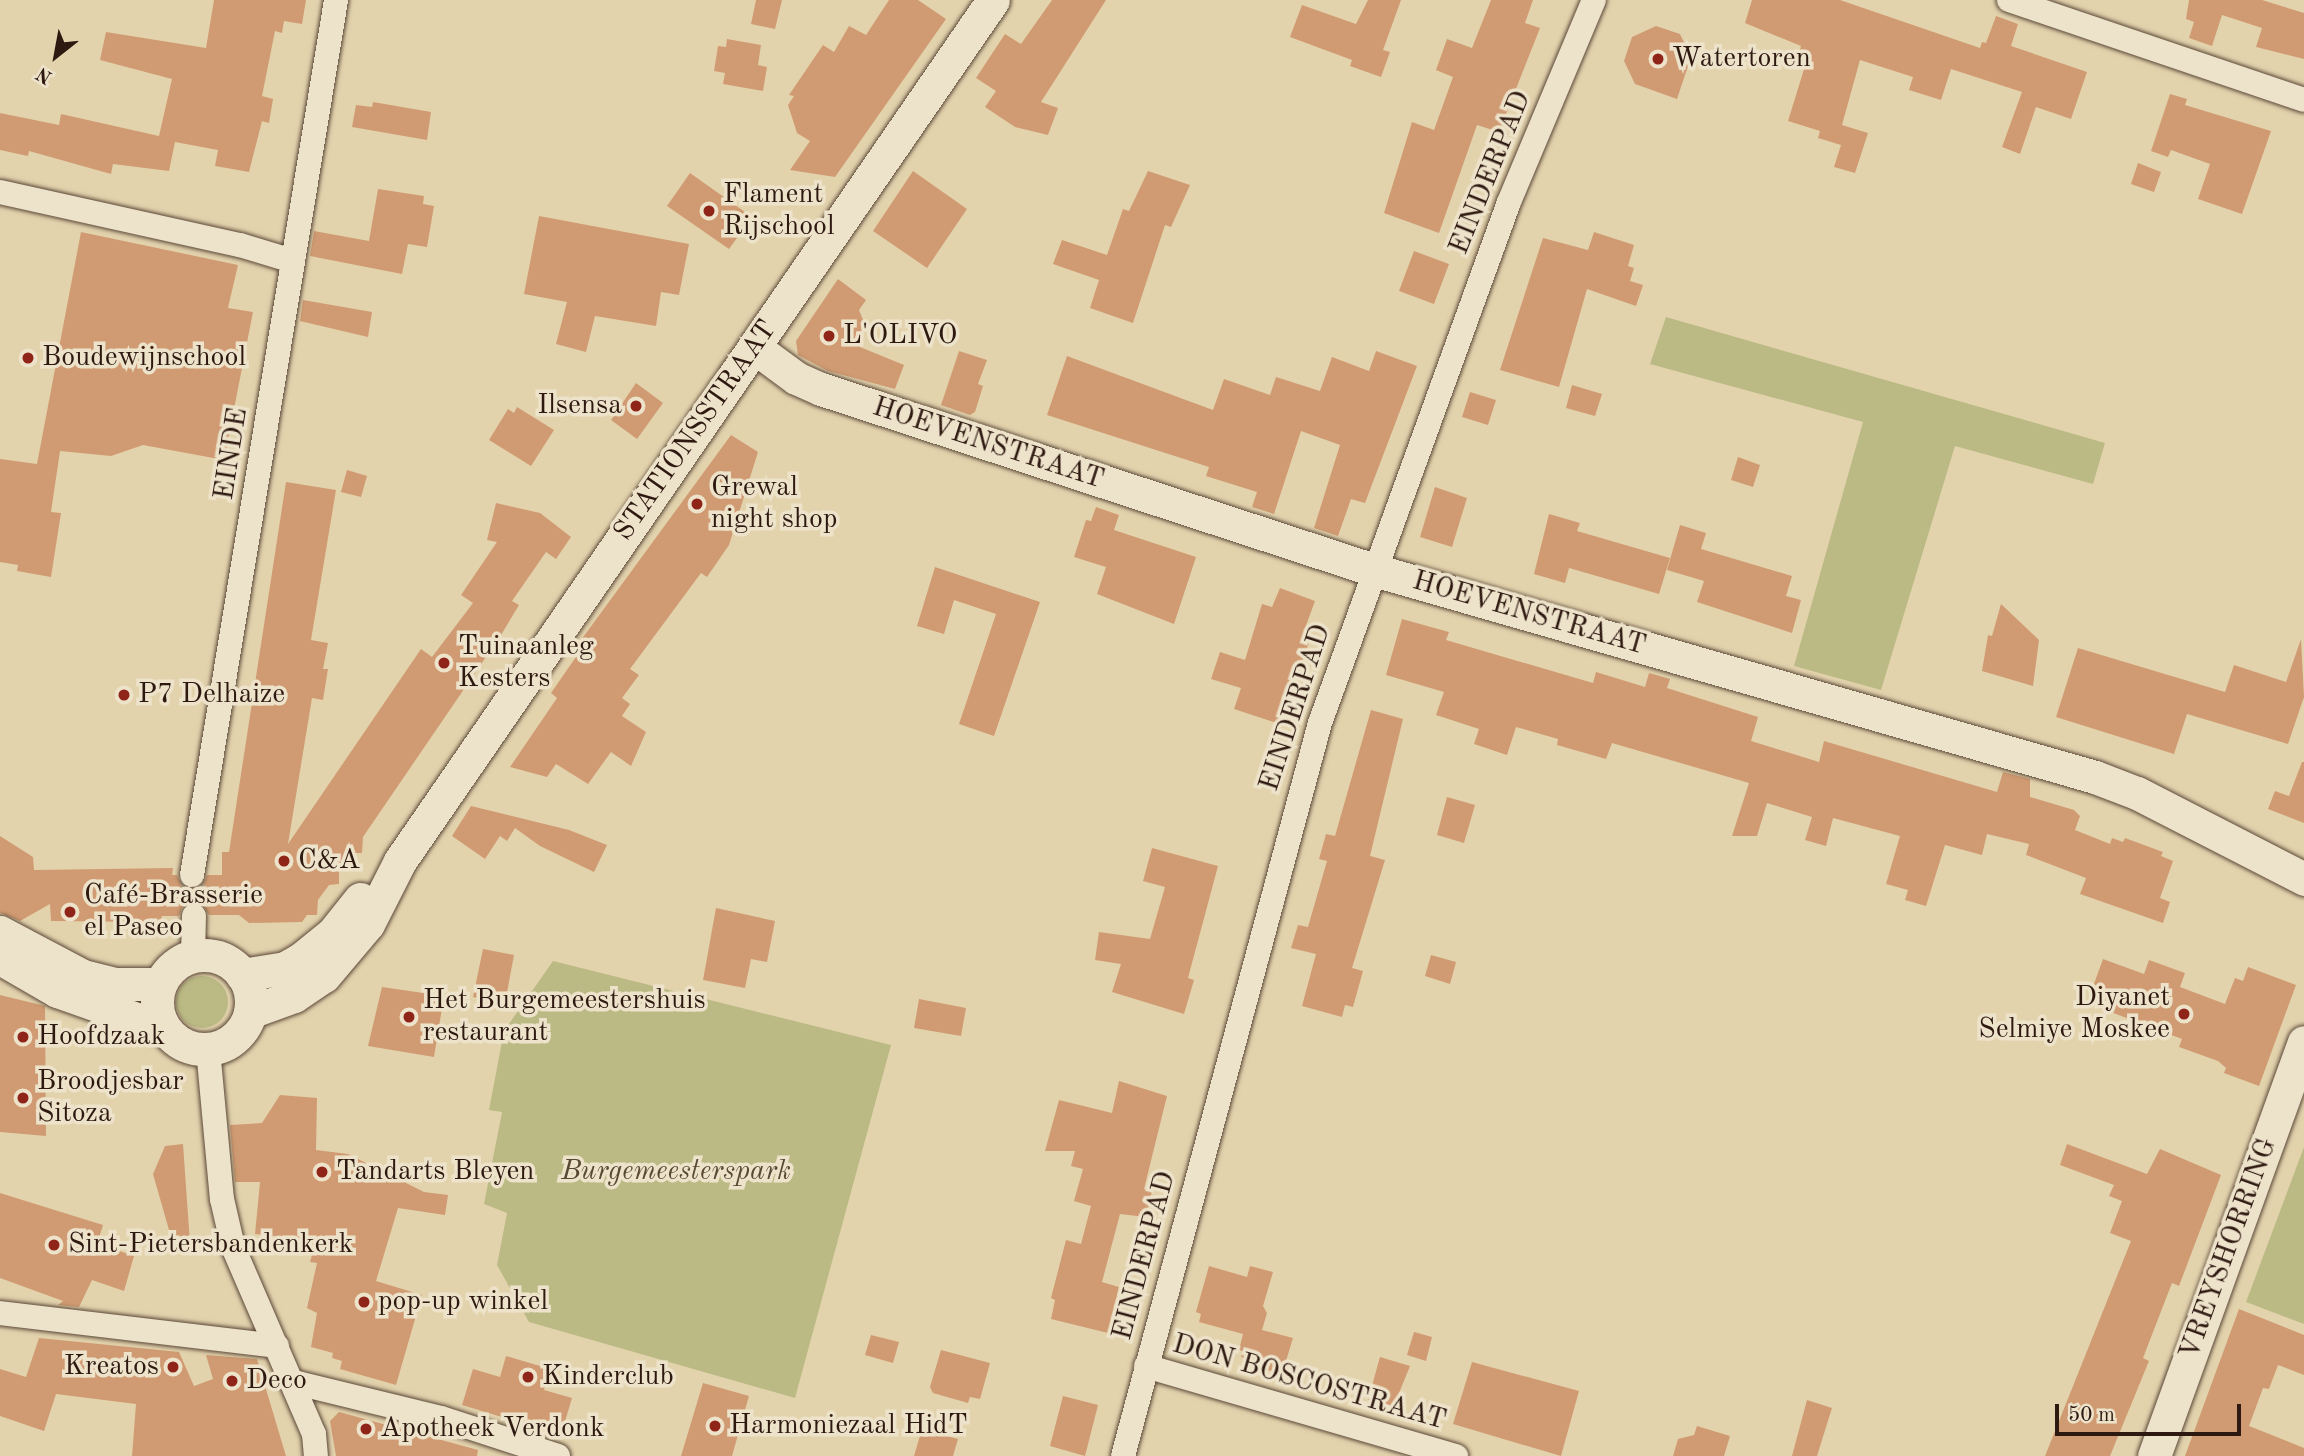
<!DOCTYPE html>
<html>
<head>
<meta charset="utf-8">
<style>
  body { margin:0 }
  #map { position:relative; width:2304px; height:1456px; overflow:hidden; background:#e3d3ad; font-family:"Old Standard TT",serif }
  div>[style] { position:absolute }
  [style*='--x'] { left:calc(var(--x)*1px); top:calc(var(--y)*1px); width:calc(var(--w)*1px); rotate:calc(var(--a)*1deg) }
  .green>* { inset:0; background:#bbba85 }
  .round { border-radius:50% }
  .building>* { inset:0; background:#d09b72 }
  .minor-tunnel>* { height:24px; margin-top:-12px; transform-origin:0; background:repeating-linear-gradient(90deg,#bfae8e 0 24px,transparent 0 36px) }
  .roads { filter:drop-shadow(0 0 2px #5b4838) drop-shadow(0 0 2px #5b4838) }
  .minor>* { height:24px; margin:-12px; padding:0 12px; transform-origin:12px; border-radius:12px; background:#ede2ca }
  .secondary>* { height:33px; margin:-16.5px; padding:0 16.5px; transform-origin:16.5px; border-radius:16.5px; background:#ede2ca }
  .secondary>.ring { margin:-16.5px; padding:0; box-sizing:content-box; background:none; border:33px solid #ede2ca; border-radius:50% }
  .dots>* { width:19px; height:19px; translate:-50% -50%; box-sizing:border-box; border:4px solid #ede2ca; border-radius:50% }
  span { translate:-50% -50%; white-space:nowrap; text-align:center; line-height:1.15; -webkit-text-stroke:7px #ede2ca; paint-order:stroke }
  .poi-label { font-size:28px; color:#2e1911 }
  .left { translate:0 -50%; text-align:left }
  .right { translate:-100% -50%; text-align:right }
  .street-label { font-size:28px; color:#2e1911 }
  .park-label { font-size:28px; color:#584934; font-style:italic }
  .north { position:absolute; left:21px; top:21px; width:70px; height:70px; -webkit-text-stroke:5px #ede2ca; paint-order:stroke; rotate:211deg; font-size:19px; font-weight:700; line-height:28px; text-align:center; color:#2e1911 }
  .north::after { content:''; display:block; margin:auto; width:24px; height:32px; background:#2e1911; clip-path:polygon(50% 0,100% 100%,50% 72%,0 100%) }
  .scale { position:absolute; left:2055px; top:1404px; width:186px; height:32px; box-sizing:border-box; border:4px solid #2e1911; border-top:0; padding-left:9px; font-size:21px; line-height:24px; white-space:nowrap; color:#2e1911; -webkit-text-stroke:5px #ede2ca; paint-order:stroke }
</style>
</head>
<body>
<div id="map">
  <div class="green">
    <div style="clip-path:polygon(1666px 317px,2105px 443px,2093px 484px,1955px 446px,1881px 690px,1794px 666px,1863px 422px,1650px 364px)"></div>
    <div style="clip-path:polygon(553px 961px,891px 1045px,795px 1398px,529px 1322px,497px 1265px,507px 1213px,484px 1204px,502px 1112px,489px 1110px,504px 1031px)"></div>
    <div class="round" style="left:176px;top:976px;width:52px;height:52px"></div>
    <div style="clip-path:polygon(2304px 1147px,2304px 1324px,2246px 1302px)"></div>
  </div>
  <div class="building">
    <div style="clip-path:polygon(214px 0,306px 0,302px 24px,284px 21px,282px 33px,275px 31px,262px 96px,273px 99px,269px 123px,262px 121px,249px 172px,215px 166px,218px 150px,175px 142px,169px 171px,113px 164px,111px 174px,29px 151px,28px 156px,0 150px,0 113px,59px 125px,61px 114px,159px 136px,172px 79px,100px 60px,106px 32px,206px 48px)"></div>
    <div style="clip-path:polygon(756px 0,782px 0,775px 29px,751px 24px)"></div>
    <div style="clip-path:polygon(889px 0,918px 0,946px 19px,835px 177px,790px 170px,810px 141px,797px 133px,788px 105px,794px 96px,789px 95px,823px 45px,834px 52px,849px 26px,866px 35px)"></div>
    <div style="clip-path:polygon(1052px 0,1106px 0,1041px 102px,1058px 108px,1048px 135px,1015px 127px,985px 107px,996px 91px,976px 78px,1005px 34px,1021px 44px)"></div>
    <div style="clip-path:polygon(1368px 0,1401px 0,1383px 50px,1390px 52px,1381px 77px,1350px 66px,1352px 60px,1290px 37px,1302px 5px,1356px 24px)"></div>
    <div style="clip-path:polygon(1491px 0,1533px 0,1525px 23px,1540px 28px,1499px 132px,1477px 125px,1439px 233px,1384px 213px,1412px 122px,1434px 130px,1453px 77px,1436px 70px,1447px 39px,1472px 48px)"></div>
    <div style="clip-path:polygon(1752px 0,1840px 0,1980px 48px,1982px 42px,1986px 43px,1996px 16px,2018px 24px,2011px 46px,2087px 72px,2071px 119px,2036px 107px,2020px 154px,2002px 147px,2022px 92px,1951px 69px,1941px 100px,1909px 90px,1913px 77px,1860px 60px,1842px 125px,1868px 133px,1855px 173px,1834px 167px,1841px 145px,1818px 138px,1820px 131px,1788px 121px,1805px 66px,1796px 63px,1801px 46px,1745px 23px)"></div>
    <div style="clip-path:polygon(2189px 0,2262px 0,2304px 13px,2304px 59px,2256px 47px,2262px 28px,2222px 15px,2212px 46px,2189px 38px,2194px 22px,2186px 19px)"></div>
    <div style="clip-path:polygon(1656px 26px,1680px 34px,1691px 57px,1677px 99px,1635px 84px,1624px 61px,1632px 37px)"></div>
    <div style="clip-path:polygon(727px 39px,761px 45px,758px 65px,767px 67px,763px 91px,723px 84px,725px 73px,714px 71px,718px 46px,726px 47px)"></div>
    <div style="clip-path:polygon(2170px 94px,2187px 99px,2185px 105px,2271px 131px,2242px 214px,2198px 199px,2210px 164px,2171px 150px,2168px 157px,2151px 151px)"></div>
    <div style="clip-path:polygon(373px 102px,431px 112px,427px 140px,352px 127px,356px 105px,372px 107px)"></div>
    <div style="clip-path:polygon(2138px 163px,2161px 172px,2154px 192px,2131px 184px)"></div>
    <div style="clip-path:polygon(913px 171px,967px 209px,927px 268px,873px 231px)"></div>
    <div style="clip-path:polygon(1148px 171px,1190px 185px,1171px 227px,1165px 225px,1133px 323px,1090px 308px,1099px 280px,1053px 264px,1062px 240px,1107px 255px,1123px 209px,1129px 211px)"></div>
    <div style="clip-path:polygon(690px 173px,752px 217px,729px 249px,667px 206px)"></div>
    <div style="clip-path:polygon(378px 189px,424px 196px,423px 204px,434px 206px,427px 247px,408px 244px,402px 274px,310px 256px,314px 231px,369px 241px)"></div>
    <div style="clip-path:polygon(539px 216px,689px 244px,679px 295px,661px 292px,656px 326px,595px 316px,586px 352px,556px 344px,567px 302px,524px 294px)"></div>
    <div style="clip-path:polygon(81px 232px,238px 265px,228px 308px,253px 312px,224px 460px,143px 445px,111px 456px,60px 451px,51px 512px,61px 513px,51px 577px,17px 571px,18px 565px,0 562px,0 459px,37px 464px)"></div>
    <div style="clip-path:polygon(1594px 232px,1634px 245px,1628px 266px,1634px 268px,1630px 281px,1643px 285px,1636px 306px,1587px 289px,1559px 387px,1500px 370px,1543px 238px,1588px 250px)"></div>
    <div style="clip-path:polygon(1414px 251px,1449px 264px,1434px 304px,1399px 291px)"></div>
    <div style="clip-path:polygon(838px 279px,866px 300px,859px 310px,865px 325px,860px 347px,904px 365px,895px 389px,828px 371px,798px 355px,796px 341px)"></div>
    <div style="clip-path:polygon(303px 300px,372px 312px,368px 337px,300px 321px)"></div>
    <div style="clip-path:polygon(959px 351px,987px 360px,978px 384px,983px 386px,975px 412px,970px 415px,941px 405px)"></div>
    <div style="clip-path:polygon(1376px 351px,1417px 366px,1365px 503px,1351px 499px,1338px 536px,1314px 528px,1340px 445px,1301px 431px,1274px 514px,1252px 507px,1257px 492px,1206px 476px,1209px 467px,1047px 415px,1067px 356px,1213px 410px,1224px 379px,1270px 395px,1276px 377px,1320px 391px,1332px 357px,1369px 371px)"></div>
    <div style="clip-path:polygon(636px 383px,663px 403px,637px 439px,611px 420px)"></div>
    <div style="clip-path:polygon(1572px 385px,1602px 394px,1595px 416px,1566px 408px)"></div>
    <div style="clip-path:polygon(1470px 392px,1496px 400px,1488px 425px,1462px 417px)"></div>
    <div style="clip-path:polygon(517px 407px,554px 430px,531px 466px,489px 440px,508px 409px,514px 413px)"></div>
    <div style="clip-path:polygon(731px 435px,758px 452px,729px 545px,707px 577px,701px 573px,630px 669px,639px 675px,622px 698px,630px 704px,622px 716px,646px 732px,631px 766px,611px 752px,588px 784px,556px 764px,547px 777px,510px 767px,557px 698px,551px 693px,578px 654px,573px 651px)"></div>
    <div style="clip-path:polygon(1738px 457px,1760px 465px,1753px 487px,1731px 480px)"></div>
    <div style="clip-path:polygon(347px 470px,367px 476px,361px 497px,341px 492px)"></div>
    <div style="clip-path:polygon(286px 482px,336px 490px,311px 640px,328px 643px,323px 669px,328px 669px,323px 700px,312px 698px,288px 844px,421px 649px,432px 657px,473px 603px,461px 595px,497px 542px,487px 540px,496px 503px,540px 513px,571px 537px,556px 559px,546px 552px,512px 601px,519px 605px,501px 635px,363px 837px,362px 853px,352px 853px,339px 870px,339px 884px,329px 885px,318px 900px,317px 915px,307px 915px,302px 922px,249px 923px,239px 915px,209px 915px,202px 904px,194px 901px,182px 908px,179px 916px,162px 916px,160px 922px,51px 921px,50px 904px,20px 921px,0 913px,0 836px,33px 857px,34px 870px,173px 868px,172px 875px,177px 875px,182px 886px,190px 890px,203px 885px,207px 875px,222px 875px,222px 852px,229px 852px)"></div>
    <div style="clip-path:polygon(1435px 487px,1467px 498px,1452px 547px,1420px 537px)"></div>
    <div style="clip-path:polygon(1096px 507px,1119px 515px,1114px 530px,1196px 557px,1174px 624px,1097px 594px,1106px 567px,1074px 557px,1086px 520px,1091px 521px)"></div>
    <div style="clip-path:polygon(1549px 514px,1580px 523px,1577px 531px,1670px 558px,1659px 594px,1569px 568px,1565px 583px,1534px 574px)"></div>
    <div style="clip-path:polygon(1680px 525px,1706px 533px,1701px 549px,1792px 576px,1786px 596px,1801px 600px,1792px 633px,1697px 602px,1704px 581px,1667px 570px)"></div>
    <div style="clip-path:polygon(935px 567px,1040px 602px,994px 736px,959px 724px,996px 614px,954px 600px,944px 634px,917px 626px)"></div>
    <div style="clip-path:polygon(1280px 588px,1315px 601px,1304px 631px,1312px 634px,1280px 724px,1234px 709px,1241px 688px,1211px 679px,1220px 652px,1245px 660px,1262px 604px,1272px 607px)"></div>
    <div style="clip-path:polygon(2001px 604px,2039px 640px,2033px 686px,1982px 671px,1988px 635px,1992px 636px)"></div>
    <div style="clip-path:polygon(1402px 619px,1449px 632px,1446px 640px,1593px 683px,1596px 672px,1645px 687px,1649px 673px,1670px 679px,1667px 688px,1758px 717px,1751px 741px,1819px 762px,1824px 741px,1997px 792px,2003px 772px,2030px 779px,2030px 797px,2074px 810px,2080px 816px,2075px 830px,2110px 844px,2112px 838px,2123px 842px,2125px 838px,2163px 852px,2161px 856px,2173px 861px,2160px 898px,2170px 902px,2163px 923px,2080px 894px,2086px 878px,2026px 855px,2029px 844px,1987px 834px,1982px 855px,1945px 845px,1926px 906px,1905px 900px,1908px 890px,1886px 884px,1900px 836px,1833px 818px,1826px 846px,1805px 840px,1812px 817px,1767px 803px,1757px 836px,1732px 836px,1749px 783px,1612px 743px,1606px 759px,1557px 745px,1558px 739px,1516px 727px,1507px 755px,1474px 744px,1479px 729px,1436px 715px,1444px 692px,1386px 675px)"></div>
    <div style="clip-path:polygon(2301px 639px,2304px 697px,2288px 744px,2187px 714px,2174px 754px,2056px 717px,2078px 648px,2225px 692px,2234px 665px,2286px 682px)"></div>
    <div style="clip-path:polygon(1371px 710px,1403px 719px,1370px 856px,1385px 860px,1352px 968px,1363px 971px,1353px 1007px,1345px 1005px,1342px 1017px,1302px 1006px,1316px 954px,1291px 948px,1298px 925px,1308px 927px,1327px 861px,1319px 859px,1326px 834px,1335px 836px)"></div>
    <div style="clip-path:polygon(2302px 762px,2304px 762px,2304px 823px,2268px 809px,2275px 791px,2289px 796px)"></div>
    <div style="clip-path:polygon(1447px 797px,1475px 805px,1464px 843px,1437px 835px)"></div>
    <div style="clip-path:polygon(471px 806px,569px 830px,607px 845px,594px 872px,540px 846px,515px 828px,507px 841px,500px 836px,485px 859px,452px 836px)"></div>
    <div style="clip-path:polygon(1152px 848px,1218px 866px,1188px 978px,1194px 980px,1184px 1014px,1112px 992px,1121px 964px,1095px 960px,1099px 932px,1150px 939px,1165px 887px,1143px 881px)"></div>
    <div style="clip-path:polygon(716px 908px,775px 921px,767px 962px,751px 959px,745px 988px,703px 980px)"></div>
    <div style="clip-path:polygon(483px 949px,514px 955px,505px 1003px,473px 997px)"></div>
    <div style="clip-path:polygon(1431px 955px,1456px 962px,1450px 984px,1425px 976px)"></div>
    <div style="clip-path:polygon(2103px 959px,2144px 974px,2149px 960px,2185px 973px,2180px 987px,2225px 1004px,2235px 978px,2243px 981px,2248px 967px,2296px 985px,2259px 1086px,2224px 1073px,2226px 1068px,2218px 1061px,2179px 1047px,2182px 1039px,2087px 1003px)"></div>
    <div style="clip-path:polygon(382px 987px,444px 996px,434px 1057px,368px 1046px)"></div>
    <div style="clip-path:polygon(0 995px,45px 1006px,46px 1136px,0 1132px)"></div>
    <div style="clip-path:polygon(919px 999px,966px 1008px,961px 1036px,914px 1028px)"></div>
    <div style="clip-path:polygon(1119px 1081px,1167px 1096px,1144px 1189px,1152px 1191px,1146px 1217px,1120px 1214px,1102px 1282px,1119px 1287px,1108px 1333px,1051px 1319px,1055px 1300px,1051px 1298px,1066px 1240px,1081px 1244px,1091px 1206px,1074px 1201px,1083px 1169px,1071px 1166px,1075px 1151px,1045px 1151px,1059px 1100px,1112px 1113px)"></div>
    <div style="clip-path:polygon(280px 1095px,317px 1098px,316px 1150px,348px 1154px,424px 1192px,448px 1195px,445px 1215px,398px 1208px,376px 1281px,422px 1295px,396px 1385px,340px 1369px,342px 1361px,332px 1358px,333px 1353px,311px 1347px,317px 1313px,307px 1308px,317px 1263px,310px 1262px,312px 1255px,284px 1247px,285px 1237px,255px 1234px,260px 1182px,235px 1182px,230px 1125px,262px 1123px)"></div>
    <div style="clip-path:polygon(183px 1144px,190px 1243px,173px 1244px,153px 1174px,165px 1146px)"></div>
    <div style="clip-path:polygon(2067px 1144px,2147px 1174px,2160px 1149px,2221px 1175px,2179px 1286px,2172px 1283px,2143px 1358px,2149px 1361px,2110px 1456px,2045px 1456px,2131px 1241px,2110px 1233px,2122px 1201px,2109px 1196px,2114px 1185px,2060px 1165px)"></div>
    <div style="clip-path:polygon(0 1193px,103px 1225px,99px 1238px,108px 1247px,134px 1256px,124px 1291px,92px 1280px,79px 1307px,58px 1305px,63px 1301px,0 1278px)"></div>
    <div style="clip-path:polygon(1209px 1266px,1247px 1277px,1250px 1266px,1273px 1272px,1263px 1306px,1267px 1313px,1262px 1330px,1293px 1338px,1282px 1374px,1247px 1364px,1248px 1359px,1241px 1357px,1243px 1351px,1239px 1350px,1243px 1334px,1199px 1322px,1201px 1314px,1196px 1312px)"></div>
    <div style="clip-path:polygon(2239px 1309px,2304px 1335px,2304px 1375px,2278px 1365px,2269px 1389px,2263px 1388px,2249px 1426px,2304px 1448px,2304px 1456px,2185px 1456px)"></div>
    <div style="clip-path:polygon(1414px 1332px,1432px 1337px,1426px 1361px,1407px 1355px)"></div>
    <div style="clip-path:polygon(871px 1335px,899px 1342px,893px 1363px,865px 1355px)"></div>
    <div style="clip-path:polygon(39px 1338px,179px 1352px,194px 1386px,213px 1379px,206px 1355px,257px 1359px,286px 1456px,132px 1456px,136px 1404px,56px 1394px,44px 1431px,0 1416px,0 1369px,26px 1377px)"></div>
    <div style="clip-path:polygon(941px 1350px,990px 1363px,980px 1399px,970px 1397px,968px 1403px,933px 1393px,930px 1387px)"></div>
    <div style="clip-path:polygon(506px 1356px,550px 1369px,544px 1390px,572px 1398px,561px 1435px,462px 1405px,473px 1369px,500px 1377px)"></div>
    <div style="clip-path:polygon(1380px 1357px,1410px 1366px,1393px 1408px,1368px 1400px)"></div>
    <div style="clip-path:polygon(1472px 1362px,1579px 1391px,1561px 1456px,1453px 1424px)"></div>
    <div style="clip-path:polygon(703px 1383px,749px 1396px,732px 1456px,681px 1456px)"></div>
    <div style="clip-path:polygon(1063px 1396px,1098px 1405px,1085px 1456px,1050px 1446px)"></div>
    <div style="clip-path:polygon(1807px 1400px,1832px 1408px,1817px 1456px,1792px 1456px)"></div>
    <div style="clip-path:polygon(339px 1412px,478px 1450px,477px 1456px,336px 1456px,330px 1421px)"></div>
    <div style="clip-path:polygon(1697px 1426px,1730px 1436px,1724px 1456px,1673px 1456px,1678px 1439px,1694px 1435px)"></div>
    <div style="clip-path:polygon(922px 1429px,958px 1439px,953px 1456px,914px 1456px)"></div>
  </div>
  <div class="minor-tunnel">
    <div style="--x:192;--y:875;--w:41;--a:87.2"></div>
  </div>
  <div class="roads">
    <div class="minor">
      <div style="--x:2009;--y:0;--w:311;--a:18.7"></div>
      <div style="--x:0;--y:192;--w:246;--a:12.5"></div>
      <div style="--x:240;--y:245;--w:55;--a:16.8"></div>
      <div style="--x:192;--y:875;--w:887;--a:-80.65"></div>
      <div style="--x:193;--y:956;--w:40;--a:-88.6"></div>
      <div style="--x:208;--y:1049;--w:151;--a:84.7"></div>
      <div style="--x:222;--y:1199;--w:49;--a:77.1"></div>
      <div style="--x:233;--y:1247;--w:204;--a:66.6"></div>
      <div style="--x:314;--y:1434;--w:22;--a:85"></div>
      <div style="--x:0;--y:1313;--w:279;--a:6.8"></div>
      <div style="--x:1146;--y:1366;--w:323;--a:16.2"></div>
      <div style="--x:293;--y:1382;--w:152;--a:13.7"></div>
      <div style="--x:441;--y:1418;--w:123;--a:18"></div>
      <div style="--x:1123;--y:1456;--w:759;--a:-74.96"></div>
      <div style="--x:1320;--y:723;--w:554;--a:-70.06"></div>
      <div style="--x:1509;--y:202;--w:219;--a:-67.2"></div>
    </div>
    <div class="secondary">
      <div style="--x:754;--y:347;--w:52;--a:36.4"></div>
      <div style="--x:796;--y:378;--w:27;--a:24"></div>
      <div style="--x:821;--y:389;--w:582;--a:18.12"></div>
      <div style="--x:1374;--y:570;--w:750;--a:16.02"></div>
      <div style="--x:2095;--y:777;--w:45;--a:20.9"></div>
      <div style="--x:2137;--y:793;--w:188;--a:27.2"></div>
      <div style="--x:0;--y:932;--w:94;--a:27.9"></div>
      <div style="--x:83;--y:976;--w:32;--a:14"></div>
      <div style="--x:114;--y:984;--w:46;--a:0"></div>
      <div class="ring" style="left:157px;top:955px;width:61px;height:61px"></div>
      <div style="--x:0;--y:958;--w:66;--a:30.1"></div>
      <div style="--x:57;--y:991;--w:114;--a:19.4"></div>
      <div style="--x:242;--y:975;--w:44;--a:-9.2"></div>
      <div style="--x:285;--y:968;--w:20;--a:-30"></div>
      <div style="--x:302;--y:958;--w:38;--a:-39"></div>
      <div style="--x:332;--y:934;--w:45;--a:-51.3"></div>
      <div style="--x:250;--y:1012;--w:47;--a:-20"></div>
      <div style="--x:294;--y:996;--w:36;--a:-34"></div>
      <div style="--x:324;--y:976;--w:68;--a:-49.8"></div>
      <div style="--x:368;--y:924;--w:71;--a:-63.1"></div>
      <div style="--x:400;--y:861;--w:1045;--a:-55.44"></div>
      <div style="--x:2154;--y:1456;--w:440;--a:-70.1"></div>
    </div>
  </div>
  <div class="dots">
    <div style="left:1658px;top:59px;background:#8f2418"></div>
    <div style="left:709px;top:211px;background:#8f2418"></div>
    <div style="left:829px;top:336px;background:#8f2418"></div>
    <div style="left:28px;top:358px;background:#8f2418"></div>
    <div style="left:636px;top:406px;background:#8f2418"></div>
    <div style="left:697px;top:504px;background:#8f2418"></div>
    <div style="left:444px;top:663px;background:#8f2418"></div>
    <div style="left:124px;top:695px;background:#8f2418"></div>
    <div style="left:284px;top:861px;background:#8f2418"></div>
    <div style="left:70px;top:912px;background:#8f2418"></div>
    <div style="left:2184px;top:1014px;background:#8f2418"></div>
    <div style="left:409px;top:1017px;background:#8f2418"></div>
    <div style="left:23px;top:1037px;background:#8f2418"></div>
    <div style="left:23px;top:1098px;background:#8f2418"></div>
    <div style="left:322px;top:1172px;background:#8f2418"></div>
    <div style="left:54px;top:1245px;background:#8f2418"></div>
    <div style="left:364px;top:1302px;background:#8f2418"></div>
    <div style="left:173px;top:1367px;background:#8f2418"></div>
    <div style="left:528px;top:1377px;background:#8f2418"></div>
    <div style="left:232px;top:1381px;background:#8f2418"></div>
    <div style="left:715px;top:1426px;background:#8f2418"></div>
    <div style="left:366px;top:1429px;background:#8f2418"></div>
  </div>
  <div class="poi-label">
    <span class="left" style="left:1672px;top:59px">Watertoren</span>
    <span class="left" style="left:723px;top:211px">Flament<br>Rijschool</span>
    <span class="left" style="left:843px;top:336px">L'OLIVO</span>
    <span class="left" style="left:42px;top:358px">Boudewijnschool</span>
    <span class="right" style="left:622px;top:406px">Ilsensa</span>
    <span class="left" style="left:711px;top:504px">Grewal<br>night shop</span>
    <span class="left" style="left:458px;top:663px">Tuinaanleg<br>Kesters</span>
    <span class="left" style="left:138px;top:695px">P7 Delhaize</span>
    <span class="left" style="left:298px;top:861px">C&amp;A</span>
    <span class="left" style="left:84px;top:912px">Café-Brasserie<br>el Paseo</span>
    <span class="right" style="left:2170px;top:1014px">Diyanet<br>Selmiye Moskee</span>
    <span class="left" style="left:423px;top:1017px">Het Burgemeestershuis<br>restaurant</span>
    <span class="left" style="left:37px;top:1037px">Hoofdzaak</span>
    <span class="left" style="left:37px;top:1098px">Broodjesbar<br>Sitoza</span>
    <span class="left" style="left:336px;top:1172px">Tandarts Bleyen</span>
    <span class="left" style="left:68px;top:1245px">Sint-Pietersbandenkerk</span>
    <span class="left" style="left:378px;top:1302px">pop-up winkel</span>
    <span class="right" style="left:159px;top:1367px">Kreatos</span>
    <span class="left" style="left:542px;top:1377px">Kinderclub</span>
    <span class="left" style="left:246px;top:1381px">Deco</span>
    <span class="left" style="left:729px;top:1426px">Harmoniezaal HidT</span>
    <span class="left" style="left:380px;top:1429px">Apotheek Verdonk</span>
  </div>
  <div class="street-label">
    <span style="left:1491px;top:173px;rotate:-68deg">EINDERPAD</span>
    <span style="left:696px;top:431px;rotate:-55deg">STATIONSSTRAAT</span>
    <span style="left:988px;top:444px;rotate:18deg">HOEVENSTRAAT</span>
    <span style="left:232px;top:454px;rotate:-81deg">EINDE</span>
    <span style="left:1529px;top:614px;rotate:16deg">HOEVENSTRAAT</span>
    <span style="left:1296px;top:708px;rotate:-72deg">EINDERPAD</span>
    <span style="left:2229px;top:1249px;rotate:-70deg">VREYSHORRING</span>
    <span style="left:1145px;top:1256px;rotate:-75deg">EINDERPAD</span>
    <span style="left:1309px;top:1383px;rotate:16deg">DON BOSCOSTRAAT</span>
  </div>
  <div class="park-label">
    <span style="left:676px;top:1172px">Burgemeesterspark</span>
  </div>
  <div class="north">N</div>
  <div class="scale">50 m</div>
</div>
</body>
</html>
